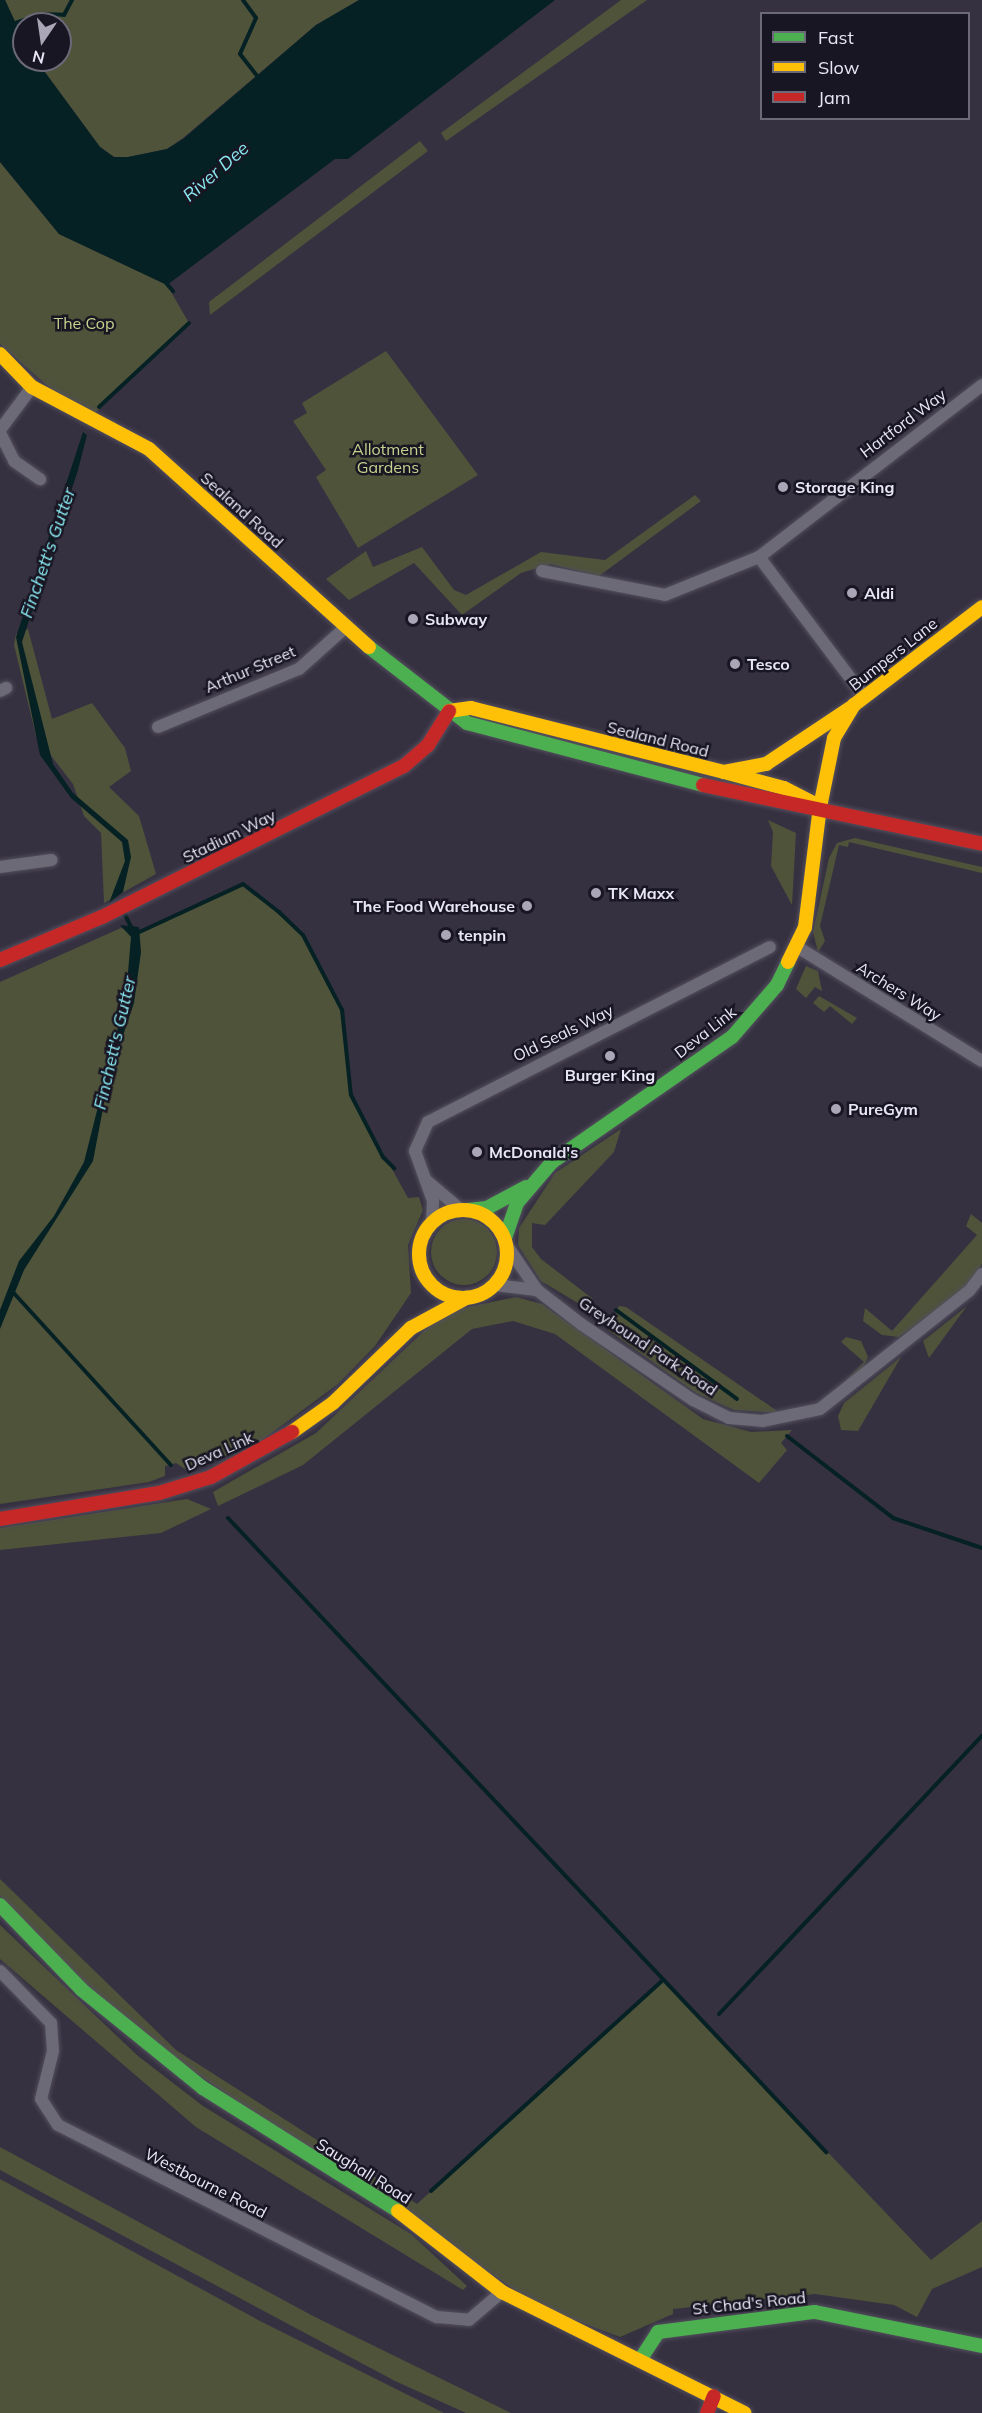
<!DOCTYPE html>
<html>
<head>
<meta charset="utf-8">
<style>
  body { margin:0 }
  #map { position:relative; width:982px; height:2413px; overflow:hidden; background:#363141; font-family:Mulish,sans-serif }
  div>[style] { position:absolute }
  [style*='--x'] { left:calc(var(--x)*1px); top:calc(var(--y)*1px); width:calc(var(--w)*1px); rotate:calc(var(--a)*1deg) }
  .green>* { inset:0; background:#4f533a }
  .round { border-radius:50% }
  .water>* { inset:0; background:#052124 }
  .stream>* { height:4px; margin:-2px; padding:0 2px; transform-origin:2px; border-radius:2px; background:#052124 }
  .roads { filter:drop-shadow(0 0 2px #534f5d) drop-shadow(0 0 2px #534f5d) }
  .street>* { height:12px; margin:-6px; padding:0 6px; transform-origin:6px; border-radius:6px; background:#6c6a76 }
  .fast>* { height:14px; margin:-7px; padding:0 7px; transform-origin:7px; border-radius:7px; background:#4caf50 }
  .slow>* { height:14px; margin:-7px; padding:0 7px; transform-origin:7px; border-radius:7px; background:#ffc107 }
  .slow>.ring { margin:-7px; padding:0; box-sizing:content-box; background:none; border:14px solid #ffc107; border-radius:50% }
  .jam>* { height:14px; margin:-7px; padding:0 7px; transform-origin:7px; border-radius:7px; background:#c62828 }
  .dots>* { width:16px; height:16px; translate:-50% -50%; box-sizing:border-box; border:3px solid #191623; border-radius:50% }
  span { translate:-50% -50%; white-space:nowrap; text-align:center; line-height:1.15; -webkit-text-stroke:5px #191623; paint-order:stroke }
  .park-label { font-size:16px; color:#c6d28d }
  .street-label { font-size:16px; color:#e8e5f7 }
  .poi-label { font-size:16px; color:#e8e5f7; font-weight:700 }
  .left { translate:0 -50%; text-align:left }
  .right { translate:-100% -50%; text-align:right }
  .water-label { font-size:18px; color:#88e8f0; font-style:italic }
  .legend { position:absolute; left:760px; top:12px; width:210px; height:108px; box-sizing:border-box; background:#191623; border:2px solid #6c6978; margin:0; padding:8px 10px; list-style:none; font-size:18px; color:#e8e5f7 }
  .legend li { display:flex; align-items:center; gap:12px; height:30px }
  .legend b { width:30px; border:2px solid #6c6978 }
  .north { position:absolute; left:12px; top:12px; width:60px; height:60px; box-sizing:border-box; background:#191623; border:2px solid #6c6978; border-radius:50%; rotate:193deg; font-size:16px; font-weight:700; line-height:24px; text-align:center; color:#e8e5f7 }
  .north::after { content:''; display:block; margin:auto; width:21px; height:27px; background:#aaa6b7; clip-path:polygon(50% 0,100% 100%,50% 72%,0 100%) }
</style>
</head>
<body>
<div id="map">
  <div class="green">
    <div style="clip-path:polygon(5px 0,359px 0,316px 25px,183px 138px,167px 149px,128px 157px,114px 157px,100px 147px,36px 60px,60px 60px,60px 24px,24px 24px,24px 41px)"></div>
    <div style="clip-path:polygon(621px 0,647px 0,446px 141px,441px 133px)"></div>
    <div style="clip-path:polygon(420px 141px,428px 151px,210px 315px,209px 302px)"></div>
    <div style="clip-path:polygon(0 162px,59px 234px,167px 285px,189px 323px,94px 414px,59px 396px,0 344px)"></div>
    <div style="clip-path:polygon(386px 351px,478px 475px,358px 548px,316px 477px,326px 470px,293px 421px,307px 413px,302px 403px)"></div>
    <div style="clip-path:polygon(695px 495px,701px 501px,599px 576px,551px 564px,521px 573px,462px 615px,414px 563px,349px 600px,326px 579px,366px 551px,373px 567px,422px 547px,454px 590px,466px 595px,541px 552px,605px 560px)"></div>
    <div style="clip-path:polygon(28px 629px,52px 719px,92px 703px,125px 748px,131px 771px,109px 787px,139px 816px,156px 874px,104px 903px,101px 833px,84px 816px,73px 784px,36px 736px,14px 645px,16px 634px)"></div>
    <div style="clip-path:polygon(768px 820px,796px 833px,792px 905px,771px 866px,773px 832px)"></div>
    <div style="clip-path:polygon(855px 838px,982px 867px,982px 873px,849px 842px,848px 847px,839px 845px,820px 926px,825px 941px,818px 952px,813px 932px,829px 858px,837px 843px)"></div>
    <div style="clip-path:polygon(243px 884px,303px 935px,342px 1010px,351px 1095px,408px 1198px,419px 1197px,423px 1210px,408px 1245px,411px 1293px,375px 1346px,338px 1384px,258px 1443px,188px 1471px,176px 1463px,165px 1466px,165px 1476px,149px 1482px,0 1504px,0 982px,121px 928px,134px 934px)"></div>
    <div style="clip-path:polygon(806px 966px,818px 971px,822px 991px,815px 987px,806px 998px,796px 989px)"></div>
    <div style="clip-path:polygon(819px 996px,857px 1018px,852px 1024px,830px 1006px,824px 1012px,813px 1003px)"></div>
    <div style="clip-path:polygon(621px 1129px,614px 1152px,545px 1225px,532px 1223px,532px 1247px,541px 1259px,593px 1299px,581px 1305px,541px 1281px,518px 1245px,519px 1228px,555px 1173px)"></div>
    <div style="clip-path:polygon(971px 1214px,982px 1223px,982px 1264px,963px 1290px,899px 1337px,882px 1335px,863px 1321px,865px 1308px,892px 1331px,977px 1235px,966px 1226px)"></div>
    <div class="round" style="left:431px;top:1219px;width:66px;height:66px"></div>
    <div style="clip-path:polygon(516px 1297px,542px 1304px,703px 1419px,751px 1432px,792px 1430px,781px 1443px,787px 1450px,759px 1483px,555px 1334px,513px 1321px,472px 1329px,303px 1465px,218px 1506px,213px 1492px,316px 1433px,444px 1312px)"></div>
    <div style="clip-path:polygon(619px 1306px,626px 1307px,780px 1413px,734px 1410px,696px 1393px,608px 1330px)"></div>
    <div style="clip-path:polygon(967px 1306px,929px 1358px,923px 1341px)"></div>
    <div style="clip-path:polygon(846px 1337px,861px 1341px,868px 1357px,863px 1368px,841px 1385px,864px 1362px,841px 1342px)"></div>
    <div style="clip-path:polygon(901px 1357px,858px 1431px,841px 1430px,838px 1416px,844px 1403px)"></div>
    <div style="clip-path:polygon(187px 1499px,211px 1509px,161px 1533px,0 1550px,0 1528px)"></div>
    <div style="clip-path:polygon(0 1879px,176px 2050px,417px 2204px,663px 1980px,931px 2260px,982px 2221px,982px 2267px,932px 2289px,917px 2317px,894px 2305px,815px 2294px,673px 2309px,673px 2314px,620px 2337px,540px 2307px,171px 2056px,84px 1982px,0 1896px)"></div>
    <div style="clip-path:polygon(0 1925px,138px 2056px,203px 2106px,411px 2234px,467px 2286px,463px 2290px,196px 2127px,0 1959px)"></div>
    <div style="clip-path:polygon(0 2147px,313px 2316px,511px 2413px,466px 2413px,395px 2381px,0 2170px)"></div>
    <div style="clip-path:polygon(0 2179px,260px 2321px,444px 2413px,0 2413px)"></div>
  </div>
  <div class="water">
    <div style="clip-path:polygon(0 0,5px 0,24px 41px,24px 60px,36px 60px,100px 147px,114px 157px,128px 157px,167px 149px,183px 139px,316px 25px,359px 0,555px 0,348px 159px,335px 159px,167px 285px,59px 234px,0 162px)"></div>
    <div style="clip-path:polygon(83px 432px,87px 435px,78px 470px,22px 642px,53px 764px,73px 793px,128px 840px,131px 857px,123px 892px,109px 903px,125px 861px,122px 842px,71px 798px,40px 755px,16px 637px)"></div>
    <div style="clip-path:polygon(120px 925px,139px 927px,141px 952px,134px 1003px,109px 1077px,93px 1161px,24px 1270px,0 1329px,0 1310px,19px 1261px,54px 1216px,84px 1162px,126px 996px,131px 937px)"></div>
  </div>
  <div class="stream">
    <div style="--x:243;--y:0;--w:22;--a:54"></div>
    <div style="--x:256;--y:18;--w:39;--a:114"></div>
    <div style="--x:240;--y:54;--w:28;--a:52"></div>
    <div style="--x:13;--y:24;--w:29;--a:-20"></div>
    <div style="--x:40;--y:14;--w:24;--a:2"></div>
    <div style="--x:64;--y:15;--w:17;--a:-62"></div>
    <div style="--x:166;--y:283;--w:11;--a:49"></div>
    <div style="--x:99;--y:407;--w:123;--a:-43"></div>
    <div style="--x:123;--y:911;--w:20;--a:63"></div>
    <div style="--x:135;--y:934;--w:119;--a:-24.8"></div>
    <div style="--x:243;--y:884;--w:46;--a:37.9"></div>
    <div style="--x:279;--y:912;--w:33;--a:44"></div>
    <div style="--x:303;--y:935;--w:85;--a:62.5"></div>
    <div style="--x:342;--y:1010;--w:85;--a:84"></div>
    <div style="--x:351;--y:1095;--w:70;--a:62.7"></div>
    <div style="--x:383;--y:1157;--w:16;--a:45"></div>
    <div style="--x:11;--y:1290;--w:237;--a:47.6"></div>
    <div style="--x:616;--y:1310;--w:150;--a:36.3"></div>
    <div style="--x:787;--y:1436;--w:134;--a:37.7"></div>
    <div style="--x:893;--y:1518;--w:94;--a:18.6"></div>
    <div style="--x:228;--y:1518;--w:872;--a:46.67"></div>
    <div style="--x:719;--y:2014;--w:383;--a:-46.6"></div>
    <div style="--x:431;--y:2191;--w:314;--a:-42.3"></div>
  </div>
  <div class="roads">
    <div class="street">
      <div style="--x:0;--y:430;--w:54;--a:-53.3"></div>
      <div style="--x:0;--y:433;--w:31;--a:63"></div>
      <div style="--x:14;--y:461;--w:32;--a:35"></div>
      <div style="--x:759;--y:557;--w:282;--a:-37.6"></div>
      <div style="--x:542;--y:571;--w:125;--a:11"></div>
      <div style="--x:665;--y:595;--w:101;--a:-22"></div>
      <div style="--x:759;--y:557;--w:173;--a:53"></div>
      <div style="--x:0;--y:691;--w:7;--a:-27"></div>
      <div style="--x:158;--y:727;--w:152;--a:-22.4"></div>
      <div style="--x:299;--y:669;--w:63;--a:-41.8"></div>
      <div style="--x:0;--y:867;--w:52;--a:-7.7"></div>
      <div style="--x:799;--y:948;--w:215;--a:31.7"></div>
      <div style="--x:427;--y:1181;--w:43;--a:40.3"></div>
      <div style="--x:432;--y:1221;--w:20;--a:-87"></div>
      <div style="--x:433;--y:1201;--w:53;--a:-109.8"></div>
      <div style="--x:415;--y:1151;--w:32;--a:-66"></div>
      <div style="--x:428;--y:1122;--w:384;--a:-27.1"></div>
      <div style="--x:506;--y:1244;--w:55;--a:56"></div>
      <div style="--x:537;--y:1290;--w:56;--a:37.7"></div>
      <div style="--x:581;--y:1324;--w:135;--a:34.2"></div>
      <div style="--x:693;--y:1400;--w:40;--a:26.6"></div>
      <div style="--x:729;--y:1418;--w:33;--a:5"></div>
      <div style="--x:762;--y:1421;--w:59;--a:-11.7"></div>
      <div style="--x:820;--y:1409;--w:191;--a:-38.4"></div>
      <div style="--x:970;--y:1290;--w:20;--a:-53"></div>
      <div style="--x:495;--y:1285;--w:42;--a:6.8"></div>
      <div style="--x:0;--y:1971;--w:73;--a:45.6"></div>
      <div style="--x:51;--y:2023;--w:28;--a:86"></div>
      <div style="--x:53;--y:2051;--w:49;--a:104"></div>
      <div style="--x:41;--y:2099;--w:31;--a:57"></div>
      <div style="--x:58;--y:2125;--w:425;--a:26.9"></div>
      <div style="--x:437;--y:2317;--w:32;--a:5"></div>
      <div style="--x:469;--y:2320;--w:43;--a:-40.3"></div>
    </div>
    <div class="fast">
      <div style="--x:369;--y:647;--w:124;--a:37.8"></div>
      <div style="--x:467;--y:723;--w:244;--a:14.7"></div>
      <div style="--x:468;--y:1210;--w:19;--a:-6"></div>
      <div style="--x:487;--y:1208;--w:44;--a:-28.3"></div>
      <div style="--x:505;--y:1238;--w:37;--a:-71"></div>
      <div style="--x:517;--y:1203;--w:54;--a:-49.5"></div>
      <div style="--x:552;--y:1162;--w:219;--a:-34.8"></div>
      <div style="--x:732;--y:1037;--w:69;--a:-49.1"></div>
      <div style="--x:777;--y:985;--w:25;--a:-64"></div>
      <div style="--x:0;--y:1905;--w:118;--a:46"></div>
      <div style="--x:82;--y:1990;--w:156;--a:39"></div>
      <div style="--x:203;--y:2088;--w:231;--a:32.2"></div>
      <div style="--x:640;--y:2360;--w:33;--a:-57"></div>
      <div style="--x:658;--y:2332;--w:158;--a:-7.3"></div>
      <div style="--x:815;--y:2312;--w:170;--a:11.5"></div>
    </div>
    <div class="slow">
      <div style="--x:0;--y:354;--w:46;--a:45.9"></div>
      <div style="--x:32;--y:387;--w:132;--a:27.9"></div>
      <div style="--x:149;--y:449;--w:296;--a:42"></div>
      <div style="--x:449;--y:711;--w:22;--a:-8"></div>
      <div style="--x:471;--y:708;--w:261;--a:14.2"></div>
      <div style="--x:724;--y:772;--w:62;--a:14.9"></div>
      <div style="--x:784;--y:788;--w:35;--a:27"></div>
      <div style="--x:724;--y:772;--w:43;--a:-10.8"></div>
      <div style="--x:766;--y:764;--w:101;--a:-33.7"></div>
      <div style="--x:820;--y:807;--w:70;--a:-78.5"></div>
      <div style="--x:834;--y:738;--w:39;--a:-59"></div>
      <div style="--x:854;--y:705;--w:161;--a:-37.4"></div>
      <div style="--x:788;--y:962;--w:39;--a:-64"></div>
      <div style="--x:805;--y:927;--w:121;--a:-82.9"></div>
      <div class="ring" style="left:419px;top:1210px;width:74px;height:74px"></div>
      <div style="--x:292;--y:1432;--w:50;--a:-35.3"></div>
      <div style="--x:333;--y:1403;--w:108;--a:-43.9"></div>
      <div style="--x:411;--y:1328;--w:63;--a:-28.6"></div>
      <div style="--x:398;--y:2211;--w:132;--a:37.9"></div>
      <div style="--x:502;--y:2292;--w:271;--a:26.5"></div>
    </div>
    <div class="jam">
      <div style="--x:703;--y:785;--w:285;--a:11.9"></div>
      <div style="--x:0;--y:960;--w:111;--a:-22.9"></div>
      <div style="--x:102;--y:917;--w:338;--a:-26.6"></div>
      <div style="--x:404;--y:766;--w:32;--a:-41"></div>
      <div style="--x:428;--y:745;--w:40;--a:-58"></div>
      <div style="--x:0;--y:1519;--w:161;--a:-9.3"></div>
      <div style="--x:159;--y:1493;--w:54;--a:-17.1"></div>
      <div style="--x:211;--y:1477;--w:93;--a:-29.1"></div>
      <div style="--x:707;--y:2413;--w:18;--a:-68"></div>
    </div>
  </div>
  <div class="dots">
    <div style="left:783px;top:487px;background:#aaa6b7"></div>
    <div style="left:852px;top:593px;background:#aaa6b7"></div>
    <div style="left:413px;top:619px;background:#aaa6b7"></div>
    <div style="left:735px;top:664px;background:#aaa6b7"></div>
    <div style="left:596px;top:893px;background:#aaa6b7"></div>
    <div style="left:527px;top:906px;background:#aaa6b7"></div>
    <div style="left:446px;top:935px;background:#aaa6b7"></div>
    <div style="left:610px;top:1056px;background:#aaa6b7"></div>
    <div style="left:836px;top:1109px;background:#aaa6b7"></div>
    <div style="left:477px;top:1152px;background:#aaa6b7"></div>
  </div>
  <div class="park-label">
    <span style="left:84px;top:323px">The Cop</span>
    <span style="left:388px;top:458px">Allotment<br>Gardens</span>
  </div>
  <div class="street-label">
    <span style="left:903px;top:423px;rotate:-37deg">Hartford Way</span>
    <span style="left:242px;top:510px;rotate:42deg">Sealand Road</span>
    <span style="left:893px;top:654px;rotate:-38deg">Bumpers Lane</span>
    <span style="left:250px;top:669px;rotate:-23deg">Arthur Street</span>
    <span style="left:658px;top:739px;rotate:14deg">Sealand Road</span>
    <span style="left:229px;top:836px;rotate:-26deg">Stadium Way</span>
    <span style="left:899px;top:991px;rotate:32deg">Archers Way</span>
    <span style="left:705px;top:1032px;rotate:-38deg">Deva Link</span>
    <span style="left:563px;top:1033px;rotate:-26deg">Old Seals Way</span>
    <span style="left:648px;top:1346px;rotate:34deg">Greyhound Park Road</span>
    <span style="left:219px;top:1451px;rotate:-24deg">Deva Link</span>
    <span style="left:364px;top:2171px;rotate:32deg">Saughall Road</span>
    <span style="left:206px;top:2183px;rotate:27deg">Westbourne Road</span>
    <span style="left:749px;top:2303px;rotate:-6deg">St Chad's Road</span>
  </div>
  <div class="poi-label">
    <span class="left" style="left:795px;top:487px">Storage King</span>
    <span class="left" style="left:864px;top:593px">Aldi</span>
    <span class="left" style="left:425px;top:619px">Subway</span>
    <span class="left" style="left:747px;top:664px">Tesco</span>
    <span class="left" style="left:608px;top:893px">TK Maxx</span>
    <span class="right" style="left:515px;top:906px">The Food Warehouse</span>
    <span class="left" style="left:458px;top:935px">tenpin</span>
    <span style="left:610px;top:1075px">Burger King</span>
    <span class="left" style="left:848px;top:1109px">PureGym</span>
    <span class="left" style="left:489px;top:1152px">McDonald's</span>
  </div>
  <div class="water-label">
    <span style="left:216px;top:172px;rotate:-41deg">River Dee</span>
    <span style="left:48px;top:553px;rotate:-71deg">Finchett's Gutter</span>
    <span style="left:115px;top:1043px;rotate:-77deg">Finchett's Gutter</span>
  </div>
  <ul class="legend">
  <li><b style="height:8px;background:#4caf50"></b>Fast</li>
  <li><b style="height:8px;background:#ffc107"></b>Slow</li>
  <li><b style="height:8px;background:#c62828"></b>Jam</li>
  </ul>
  <div class="north">N</div>
</div>
</body>
</html>
